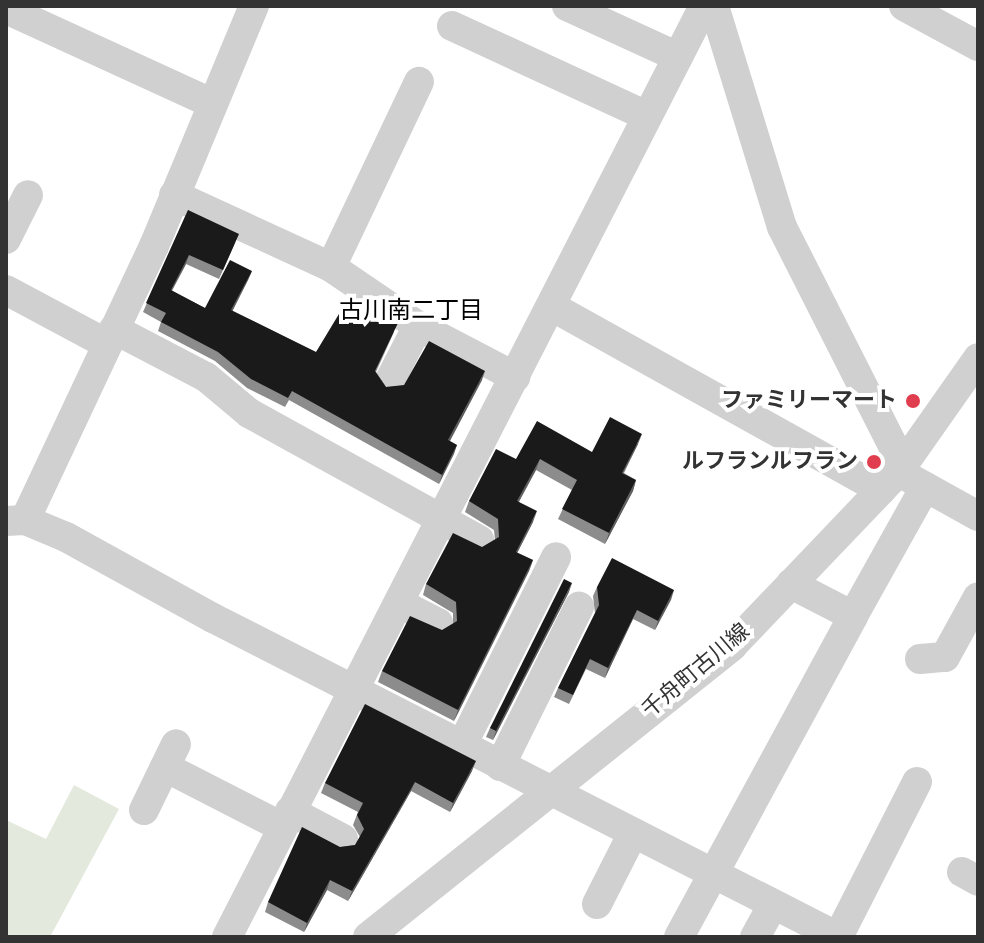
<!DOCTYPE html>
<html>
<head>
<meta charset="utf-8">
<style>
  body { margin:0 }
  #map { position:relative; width:984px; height:943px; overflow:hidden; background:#fff; font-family:"Varela Round","Noto Sans JP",sans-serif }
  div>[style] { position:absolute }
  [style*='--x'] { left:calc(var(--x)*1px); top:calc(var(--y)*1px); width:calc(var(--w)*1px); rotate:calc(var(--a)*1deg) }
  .green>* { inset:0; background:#e3e9dc }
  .minor>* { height:30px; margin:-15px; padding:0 15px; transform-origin:15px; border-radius:15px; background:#d0d0d0 }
  .wall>* { inset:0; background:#8c8c8c }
  .shaded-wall>* { inset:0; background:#5f5f5f }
  .building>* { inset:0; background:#1a1a1a }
  .dots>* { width:22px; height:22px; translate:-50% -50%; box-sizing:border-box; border:4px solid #fff; border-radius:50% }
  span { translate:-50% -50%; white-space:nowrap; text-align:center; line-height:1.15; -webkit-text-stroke:8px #fff; paint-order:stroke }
  .poi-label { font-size:22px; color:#333; font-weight:700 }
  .right { translate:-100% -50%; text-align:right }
  .street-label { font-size:22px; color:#333 }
  .neighbourhood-label { font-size:24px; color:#000 }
  .frame { position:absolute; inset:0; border:8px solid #333; pointer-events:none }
</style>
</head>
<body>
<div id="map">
  <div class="green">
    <div style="clip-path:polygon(74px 785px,119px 809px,50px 937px,6px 937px,6px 820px,46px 839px)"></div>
  </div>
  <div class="minor">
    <div style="--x:567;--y:6;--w:122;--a:24.7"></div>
    <div style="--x:714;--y:6;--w:231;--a:72.9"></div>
    <div style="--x:782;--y:227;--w:267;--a:63.1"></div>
    <div style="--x:904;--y:6;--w:84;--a:28.4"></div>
    <div style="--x:6;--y:9;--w:226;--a:24.6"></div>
    <div style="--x:452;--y:26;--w:215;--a:24.8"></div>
    <div style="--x:174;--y:195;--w:173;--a:24.6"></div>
    <div style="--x:331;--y:267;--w:105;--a:34.1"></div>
    <div style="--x:418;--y:326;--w:110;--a:27.7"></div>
    <div style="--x:6;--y:239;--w:49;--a:-63.4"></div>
    <div style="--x:331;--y:267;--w:205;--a:-64.6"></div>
    <div style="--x:6;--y:290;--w:115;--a:28.1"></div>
    <div style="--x:551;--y:306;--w:378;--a:29.1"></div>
    <div style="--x:114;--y:329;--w:104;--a:27.6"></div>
    <div style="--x:206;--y:377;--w:56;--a:39.9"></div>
    <div style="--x:249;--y:413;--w:263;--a:28.9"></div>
    <div style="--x:390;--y:380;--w:61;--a:-62.6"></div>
    <div style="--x:906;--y:476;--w:82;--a:29.1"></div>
    <div style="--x:25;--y:520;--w:303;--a:-64.8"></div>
    <div style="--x:154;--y:246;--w:260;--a:-67.4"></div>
    <div style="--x:6;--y:521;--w:19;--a:-3"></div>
    <div style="--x:25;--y:520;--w:44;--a:22.5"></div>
    <div style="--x:66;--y:537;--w:168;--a:28.9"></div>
    <div style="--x:213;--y:618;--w:702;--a:27.04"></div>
    <div style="--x:399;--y:603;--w:44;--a:27.1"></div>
    <div style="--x:853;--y:616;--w:148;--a:-60.8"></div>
    <div style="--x:920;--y:659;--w:25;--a:-5"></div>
    <div style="--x:945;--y:657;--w:68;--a:-61.2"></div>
    <div style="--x:462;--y:745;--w:210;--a:-63.4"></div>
    <div style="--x:500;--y:766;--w:178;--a:-63.6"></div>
    <div style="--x:165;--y:767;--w:131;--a:27.1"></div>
    <div style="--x:144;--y:810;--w:73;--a:-64.1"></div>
    <div style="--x:290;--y:811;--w:60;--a:27.8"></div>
    <div style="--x:962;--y:872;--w:18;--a:29"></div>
    <div style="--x:597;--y:904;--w:80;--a:-63.1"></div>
    <div style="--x:227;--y:937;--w:1046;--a:-62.87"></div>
    <div style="--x:368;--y:937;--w:466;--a:-38.6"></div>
    <div style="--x:732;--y:646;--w:240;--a:-46.3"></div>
    <div style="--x:898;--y:472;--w:139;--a:-54.9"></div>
    <div style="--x:679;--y:937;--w:365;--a:-61.5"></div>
    <div style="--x:853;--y:616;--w:70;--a:-152.7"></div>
    <div style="--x:755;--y:937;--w:37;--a:-61"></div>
    <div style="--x:838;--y:937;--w:174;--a:-63"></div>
  </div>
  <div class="wall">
    <div style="clip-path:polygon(188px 210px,235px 243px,219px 279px,186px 264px,172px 291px,205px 308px,252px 271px,248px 280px,232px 311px,316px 352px,394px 332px,376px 372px,386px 387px,482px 380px,450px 441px,457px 445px,439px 484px,289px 400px,285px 407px,247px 388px,215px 361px,158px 331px,161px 322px,143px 312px)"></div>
    <div style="clip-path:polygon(638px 444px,624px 473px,636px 480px,633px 491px,605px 544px,558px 519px,572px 490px,536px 470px,519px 502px,533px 522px,517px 553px,533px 560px,529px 571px,454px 721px,378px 682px,382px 671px,453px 624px,453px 613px,423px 595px,426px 584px,495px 540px,494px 530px,465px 512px,469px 501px,516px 459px,592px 452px)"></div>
    <div style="clip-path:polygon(597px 587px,674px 590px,655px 630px,633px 619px,605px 678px,586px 669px,569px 704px,554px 697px,558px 688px,595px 613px,593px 596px)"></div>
    <div style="clip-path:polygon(569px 592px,493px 740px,486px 737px,490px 728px)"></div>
    <div style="clip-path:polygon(472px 771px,450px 812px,411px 791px,348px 901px,327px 890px,304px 932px,265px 912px,268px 902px,340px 847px,355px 845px,360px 837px,353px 825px,358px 812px,321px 793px,325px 783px)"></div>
  </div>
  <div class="shaded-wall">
    <div style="clip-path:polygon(189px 255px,186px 264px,167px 299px,171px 290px)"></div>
    <div style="clip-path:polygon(252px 271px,248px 280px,228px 320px,231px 310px)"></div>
    <div style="clip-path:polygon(485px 371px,482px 380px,445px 450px,448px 440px)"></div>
    <div style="clip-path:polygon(642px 434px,638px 444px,618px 483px,622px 473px)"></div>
    <div style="clip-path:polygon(457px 445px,454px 454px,439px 484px,442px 475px)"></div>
    <div style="clip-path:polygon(540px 459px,536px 470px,513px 512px,517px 501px)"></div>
    <div style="clip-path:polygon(636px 480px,633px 491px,605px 544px,609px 533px)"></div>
    <div style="clip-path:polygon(537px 511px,533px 522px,512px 563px,516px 552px)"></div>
    <div style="clip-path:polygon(533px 560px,529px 571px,454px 721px,458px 710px)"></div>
    <div style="clip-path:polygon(572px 583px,569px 592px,493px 740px,496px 731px)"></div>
    <div style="clip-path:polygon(674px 590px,671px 600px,655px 630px,658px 621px)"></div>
    <div style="clip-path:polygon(637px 610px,633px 619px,605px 678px,608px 668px)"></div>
    <div style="clip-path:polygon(476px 761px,472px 771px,450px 812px,453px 803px)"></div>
    <div style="clip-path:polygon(415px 782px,411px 791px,348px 901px,352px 891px)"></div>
    <div style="clip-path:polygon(330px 880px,327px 890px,304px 932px,307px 923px)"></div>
  </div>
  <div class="building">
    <div style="clip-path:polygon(188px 210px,239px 234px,223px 270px,189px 255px,171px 290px,205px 308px,230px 260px,252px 271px,231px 310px,316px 352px,345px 304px,380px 323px,384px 316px,398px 323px,375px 371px,386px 387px,404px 385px,429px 341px,485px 371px,448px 440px,457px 445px,442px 475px,292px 391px,288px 398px,251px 379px,218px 352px,161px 322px,166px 313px,146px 303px)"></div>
    <div style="clip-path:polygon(610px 417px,642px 434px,622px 473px,636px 480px,609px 533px,562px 509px,577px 480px,540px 459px,517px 501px,537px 511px,516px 552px,533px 560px,458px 710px,382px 671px,410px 616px,442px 630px,457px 621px,456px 602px,426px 584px,453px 533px,482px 547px,499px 537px,498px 519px,469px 501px,496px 449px,516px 459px,537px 421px,592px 452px)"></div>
    <div style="clip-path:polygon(612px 558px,674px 590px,658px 621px,637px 610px,608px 668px,590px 659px,573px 695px,558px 688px,599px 605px,597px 587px)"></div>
    <div style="clip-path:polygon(564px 579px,572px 583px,496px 731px,490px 728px)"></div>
    <div style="clip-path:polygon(365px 704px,476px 761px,453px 803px,415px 782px,352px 891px,330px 880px,307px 923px,268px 902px,302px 827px,340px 847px,355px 845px,364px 829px,357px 815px,363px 803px,325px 783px)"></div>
  </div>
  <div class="dots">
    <div style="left:913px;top:401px;background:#e03e4f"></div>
    <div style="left:874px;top:462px;background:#e03e4f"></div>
  </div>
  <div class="poi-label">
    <span class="right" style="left:897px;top:401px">ファミリーマート</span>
    <span class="right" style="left:858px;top:462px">ルフランルフラン</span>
  </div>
  <div class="street-label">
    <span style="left:696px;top:671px;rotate:-40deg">千舟町古川線</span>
  </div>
  <div class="neighbourhood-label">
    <span style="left:411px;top:311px">古川南二丁目</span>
  </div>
  <div class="frame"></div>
</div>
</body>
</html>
